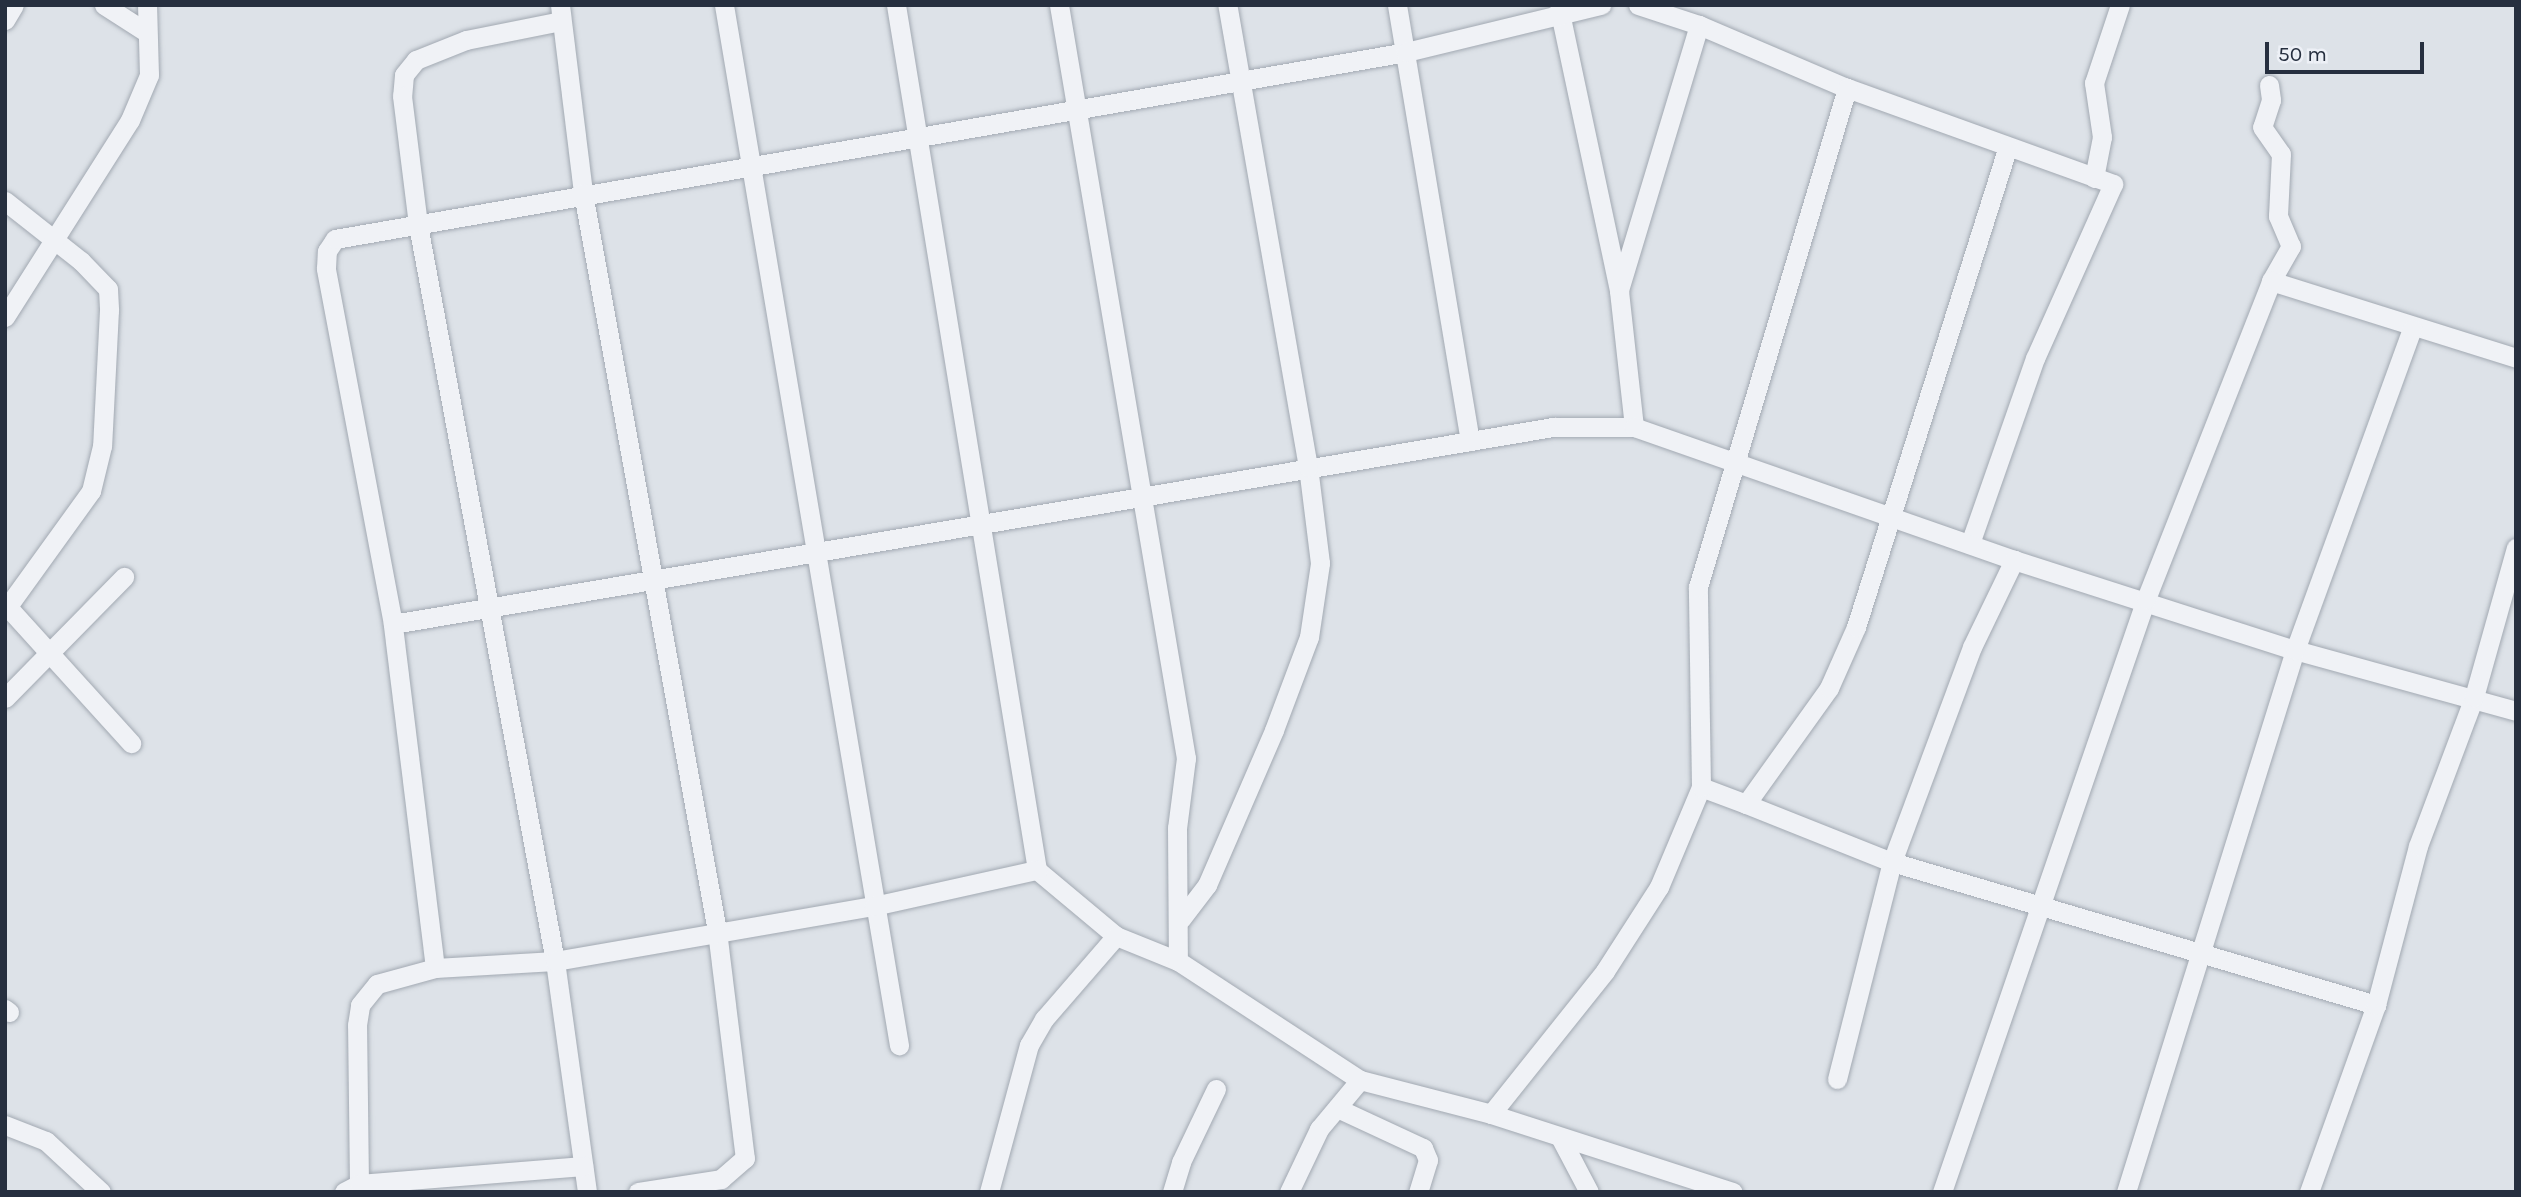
<!DOCTYPE html>
<html>
<head>
<meta charset="utf-8">
<style>
  body { margin:0 }
  #map { position:relative; width:2521px; height:1197px; overflow:hidden; background:#dde2e8; font-family:Karla,sans-serif }
  div>[style] { position:absolute }
  [style*='--x'] { left:calc(var(--x)*1px); top:calc(var(--y)*1px); width:calc(var(--w)*1px); rotate:calc(var(--a)*1deg) }
  .roads { filter:drop-shadow(0 0 2px #a2a9b2) drop-shadow(0 0 2px #a2a9b2) }
  .street>* { height:19px; margin:-9.5px; padding:0 9.5px; transform-origin:9.5px; border-radius:9.5px; background:#f0f2f6 }
  span { translate:-50% -50%; white-space:nowrap; text-align:center; line-height:1.15; -webkit-text-stroke:6px #edf0f6; paint-order:stroke }
  .frame { position:absolute; inset:0; border:7px solid #262f3f; pointer-events:none }
  .scale { position:absolute; left:2265px; top:42px; width:159px; height:32px; box-sizing:border-box; border:4px solid #262f3f; border-top:0; padding-left:9px; font-size:21px; line-height:24px; white-space:nowrap; color:#262f3f; -webkit-text-stroke:5px #edf0f6; paint-order:stroke }
</style>
</head>
<body>
<div id="map">
  <div class="roads">
    <div class="street">
      <div style="--x:104;--y:5;--w:50;--a:32.7"></div>
      <div style="--x:560;--y:5;--w:189;--a:83"></div>
      <div style="--x:583;--y:193;--w:750;--a:79.71"></div>
      <div style="--x:717;--y:931;--w:229;--a:83"></div>
      <div style="--x:745;--y:1158;--w:32;--a:139"></div>
      <div style="--x:721;--y:1179;--w:84;--a:171.1"></div>
      <div style="--x:724;--y:5;--w:1055;--a:80.45"></div>
      <div style="--x:896;--y:5;--w:876;--a:80.74"></div>
      <div style="--x:1037;--y:870;--w:103;--a:39.9"></div>
      <div style="--x:1116;--y:936;--w:67;--a:22"></div>
      <div style="--x:1178;--y:961;--w:217;--a:33.2"></div>
      <div style="--x:1360;--y:1080;--w:135;--a:14.5"></div>
      <div style="--x:1491;--y:1114;--w:254;--a:17.9"></div>
      <div style="--x:1059;--y:5;--w:764;--a:80.43"></div>
      <div style="--x:1186;--y:758;--w:71;--a:97.3"></div>
      <div style="--x:1177;--y:828;--w:133;--a:89.6"></div>
      <div style="--x:1397;--y:5;--w:442;--a:80.5"></div>
      <div style="--x:1638;--y:5;--w:64;--a:18.2"></div>
      <div style="--x:1699;--y:25;--w:161;--a:23.1"></div>
      <div style="--x:1847;--y:88;--w:283;--a:19.8"></div>
      <div style="--x:2113;--y:184;--w:191;--a:114.1"></div>
      <div style="--x:2035;--y:358;--w:197;--a:109.3"></div>
      <div style="--x:1559;--y:8;--w:289;--a:78"></div>
      <div style="--x:1619;--y:291;--w:137;--a:83.7"></div>
      <div style="--x:5;--y:20;--w:17;--a:-59"></div>
      <div style="--x:561;--y:21;--w:97;--a:168.7"></div>
      <div style="--x:466;--y:40;--w:54;--a:158.2"></div>
      <div style="--x:416;--y:60;--w:19;--a:129"></div>
      <div style="--x:404;--y:75;--w:21;--a:95"></div>
      <div style="--x:402;--y:96;--w:130;--a:82.9"></div>
      <div style="--x:418;--y:225;--w:749;--a:79.46"></div>
      <div style="--x:555;--y:961;--w:233;--a:82.1"></div>
      <div style="--x:2269;--y:85;--w:15;--a:82"></div>
      <div style="--x:2271;--y:100;--w:28;--a:108"></div>
      <div style="--x:2262;--y:127;--w:33;--a:55"></div>
      <div style="--x:2281;--y:154;--w:62;--a:92.8"></div>
      <div style="--x:2278;--y:216;--w:33;--a:67"></div>
      <div style="--x:2291;--y:246;--w:40;--a:119.7"></div>
      <div style="--x:2094;--y:178;--w:42;--a:-79"></div>
      <div style="--x:2102;--y:137;--w:55;--a:-98.4"></div>
      <div style="--x:2094;--y:83;--w:82;--a:-71.6"></div>
      <div style="--x:5;--y:201;--w:97;--a:38.3"></div>
      <div style="--x:81;--y:261;--w:39;--a:46"></div>
      <div style="--x:108;--y:289;--w:21;--a:87"></div>
      <div style="--x:109;--y:310;--w:136;--a:92.9"></div>
      <div style="--x:102;--y:446;--w:46;--a:103.7"></div>
      <div style="--x:91;--y:491;--w:142;--a:125.8"></div>
      <div style="--x:1619;--y:290;--w:277;--a:-73.2"></div>
      <div style="--x:5;--y:317;--w:233;--a:-57.6"></div>
      <div style="--x:130;--y:120;--w:49;--a:-67.1"></div>
      <div style="--x:149;--y:75;--w:70;--a:-91.6"></div>
      <div style="--x:5;--y:604;--w:188;--a:47.8"></div>
      <div style="--x:393;--y:624;--w:1177;--a:-9.64"></div>
      <div style="--x:1553;--y:427;--w:81;--a:0"></div>
      <div style="--x:1634;--y:427;--w:403;--a:19.3"></div>
      <div style="--x:2014;--y:560;--w:295;--a:17.8"></div>
      <div style="--x:2295;--y:650;--w:229;--a:15.4"></div>
      <div style="--x:5;--y:698;--w:170;--a:-45.5"></div>
      <div style="--x:1701;--y:787;--w:48;--a:20.7"></div>
      <div style="--x:1746;--y:804;--w:143;--a:-54.4"></div>
      <div style="--x:1829;--y:688;--w:67;--a:-66.1"></div>
      <div style="--x:1856;--y:627;--w:504;--a:-72.46"></div>
      <div style="--x:1746;--y:804;--w:157;--a:21.7"></div>
      <div style="--x:1892;--y:862;--w:505;--a:16.46"></div>
      <div style="--x:1181;--y:919;--w:43;--a:-52.6"></div>
      <div style="--x:1207;--y:885;--w:169;--a:-66.6"></div>
      <div style="--x:1274;--y:730;--w:99;--a:-69.4"></div>
      <div style="--x:1309;--y:637;--w:75;--a:-81.5"></div>
      <div style="--x:1320;--y:563;--w:97;--a:-97.1"></div>
      <div style="--x:1308;--y:467;--w:469;--a:-99.9"></div>
      <div style="--x:435;--y:968;--w:347;--a:-97"></div>
      <div style="--x:393;--y:624;--w:362;--a:-100.7"></div>
      <div style="--x:326;--y:268;--w:17;--a:-87"></div>
      <div style="--x:327;--y:251;--w:14;--a:-56"></div>
      <div style="--x:335;--y:239;--w:1087;--a:-9.9"></div>
      <div style="--x:1406;--y:52;--w:201;--a:-13.6"></div>
      <div style="--x:5;--y:1009;--w:5;--a:37"></div>
      <div style="--x:1837;--y:1079;--w:224;--a:-75.8"></div>
      <div style="--x:1892;--y:862;--w:229;--a:-69.6"></div>
      <div style="--x:1972;--y:647;--w:97;--a:-64.2"></div>
      <div style="--x:1337;--y:1108;--w:95;--a:24.9"></div>
      <div style="--x:1423;--y:1148;--w:13;--a:67"></div>
      <div style="--x:1428;--y:1160;--w:34;--a:107"></div>
      <div style="--x:1491;--y:1114;--w:183;--a:-51.4"></div>
      <div style="--x:1605;--y:971;--w:100;--a:-57.3"></div>
      <div style="--x:1659;--y:887;--w:108;--a:-67.2"></div>
      <div style="--x:1701;--y:787;--w:200;--a:-90.9"></div>
      <div style="--x:1698;--y:587;--w:521;--a:-73.37"></div>
      <div style="--x:5;--y:1125;--w:44;--a:21.3"></div>
      <div style="--x:46;--y:1141;--w:75;--a:42.8"></div>
      <div style="--x:1560;--y:1137;--w:62;--a:62.2"></div>
      <div style="--x:359;--y:1184;--w:159;--a:-90.7"></div>
      <div style="--x:357;--y:1025;--w:20;--a:-81"></div>
      <div style="--x:360;--y:1005;--w:27;--a:-51"></div>
      <div style="--x:377;--y:984;--w:60;--a:-15.4"></div>
      <div style="--x:435;--y:968;--w:120;--a:-3.3"></div>
      <div style="--x:555;--y:961;--w:324;--a:-9.8"></div>
      <div style="--x:874;--y:906;--w:167;--a:-12.5"></div>
      <div style="--x:344;--y:1192;--w:17;--a:-28"></div>
      <div style="--x:359;--y:1184;--w:225;--a:-4.6"></div>
      <div style="--x:989;--y:1192;--w:152;--a:-74.8"></div>
      <div style="--x:1029;--y:1045;--w:30;--a:-60"></div>
      <div style="--x:1044;--y:1019;--w:110;--a:-49.1"></div>
      <div style="--x:1172;--y:1192;--w:31;--a:-73"></div>
      <div style="--x:1181;--y:1162;--w:81;--a:-64.4"></div>
      <div style="--x:1289;--y:1192;--w:70;--a:-64.5"></div>
      <div style="--x:1319;--y:1129;--w:64;--a:-50.1"></div>
      <div style="--x:1942;--y:1192;--w:627;--a:-71.02"></div>
      <div style="--x:2146;--y:599;--w:342;--a:-68.5"></div>
      <div style="--x:2271;--y:281;--w:257;--a:17.4"></div>
      <div style="--x:2126;--y:1192;--w:568;--a:-72.68"></div>
      <div style="--x:2295;--y:650;--w:342;--a:-70"></div>
      <div style="--x:2309;--y:1192;--w:199;--a:-70.3"></div>
      <div style="--x:2376;--y:1005;--w:164;--a:-75.2"></div>
      <div style="--x:2418;--y:846;--w:159;--a:-69.4"></div>
      <div style="--x:2474;--y:697;--w:155;--a:-74.3"></div>
    </div>
  </div>
  <div class="frame"></div>
  <div class="scale">50 m</div>
</div>
</body>
</html>
